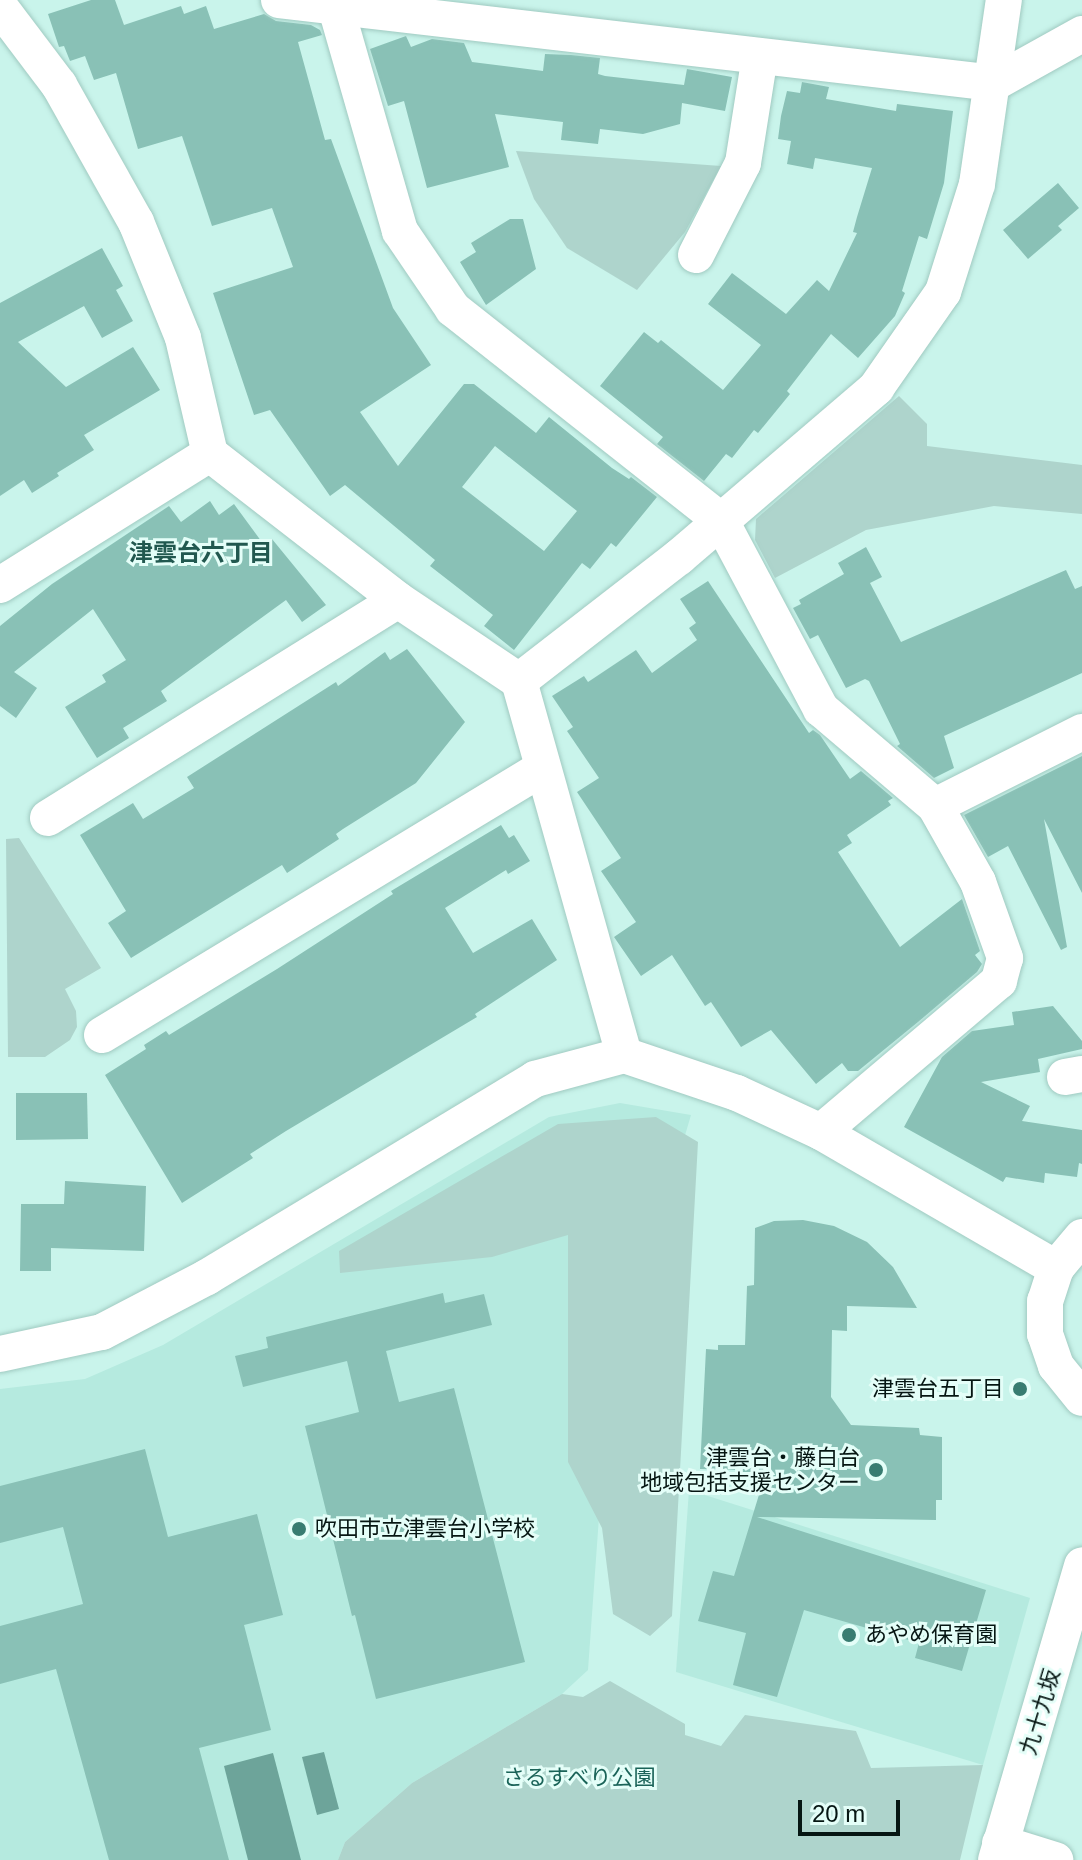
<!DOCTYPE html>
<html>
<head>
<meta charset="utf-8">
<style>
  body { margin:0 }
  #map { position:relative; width:1082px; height:1860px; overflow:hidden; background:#c9f4eb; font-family:Helvetica,"Noto Sans JP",sans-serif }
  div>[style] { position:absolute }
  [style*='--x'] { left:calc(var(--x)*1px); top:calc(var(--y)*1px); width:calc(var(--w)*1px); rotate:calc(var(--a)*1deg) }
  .built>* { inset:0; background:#b5eadf }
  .green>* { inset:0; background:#aed4cc }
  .water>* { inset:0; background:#6da49a }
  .building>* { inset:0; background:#89c1b6 }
  .roads { filter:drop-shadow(0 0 2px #a0cac1) drop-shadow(0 0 2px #a0cac1) }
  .minor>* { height:36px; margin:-18px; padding:0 18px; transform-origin:18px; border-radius:18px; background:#fff }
  .dots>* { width:22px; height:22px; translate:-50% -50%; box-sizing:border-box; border:4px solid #e4fef8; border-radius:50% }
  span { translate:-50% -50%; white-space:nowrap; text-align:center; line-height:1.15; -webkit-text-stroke:6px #e4fef8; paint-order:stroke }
  .poi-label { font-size:22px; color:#061613 }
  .right { translate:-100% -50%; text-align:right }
  .left { translate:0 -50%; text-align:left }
  .street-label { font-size:22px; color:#061613 }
  .park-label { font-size:22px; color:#1a6358 }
  .neighbourhood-label { font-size:24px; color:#21584f; font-weight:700 }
  .scale { position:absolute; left:798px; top:1800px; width:102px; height:36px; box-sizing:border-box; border:4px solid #061613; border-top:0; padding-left:10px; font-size:24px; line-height:28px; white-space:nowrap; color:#061613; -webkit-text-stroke:6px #e4fef8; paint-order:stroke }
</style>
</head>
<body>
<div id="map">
  <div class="built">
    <div style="clip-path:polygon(620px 1103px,691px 1115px,657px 1230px,617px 1267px,588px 1670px,562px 1694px,412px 1783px,345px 1842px,338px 1860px,0 1860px,0 1389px,85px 1379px,163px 1345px,549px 1117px)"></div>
    <div style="clip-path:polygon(689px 1490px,1030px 1598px,983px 1765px,676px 1672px)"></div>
  </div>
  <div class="green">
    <div style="clip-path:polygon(516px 151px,721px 166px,685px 232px,637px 290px,567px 248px,534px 199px)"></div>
    <div style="clip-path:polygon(899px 396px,927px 424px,927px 446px,1082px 465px,1082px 514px,994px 506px,866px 530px,775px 578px,755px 540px,756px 519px)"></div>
    <div style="clip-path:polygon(19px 838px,101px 968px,65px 989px,76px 1011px,77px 1027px,70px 1040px,45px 1057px,8px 1057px,6px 839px)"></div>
    <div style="clip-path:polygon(656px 1117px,698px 1142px,672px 1616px,650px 1636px,613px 1614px,602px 1528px,568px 1462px,568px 1235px,492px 1257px,340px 1273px,339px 1251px,558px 1124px)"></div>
    <div style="clip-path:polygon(610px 1681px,685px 1724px,685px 1735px,721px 1746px,745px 1715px,856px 1731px,871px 1768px,983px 1765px,960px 1860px,338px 1860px,345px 1842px,412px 1783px,562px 1694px,583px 1697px)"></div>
  </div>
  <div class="water">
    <div style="clip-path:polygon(324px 1752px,339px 1809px,317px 1815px,302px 1757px)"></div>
    <div style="clip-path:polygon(273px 1753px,301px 1860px,248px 1860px,224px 1766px)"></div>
  </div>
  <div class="building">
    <div style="clip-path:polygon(evenodd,91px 0,115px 0,124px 25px,181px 6px,184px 14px,206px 6px,214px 29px,264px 14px,276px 21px,311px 25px,320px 30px,322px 35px,298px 42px,325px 140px,331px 139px,393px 308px,431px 365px,360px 412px,398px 466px,464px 384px,474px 384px,536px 433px,549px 417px,612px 468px,629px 479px,631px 477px,657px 497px,616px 547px,611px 543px,590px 569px,582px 563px,514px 650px,484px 626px,493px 615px,430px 566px,435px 560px,345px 485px,330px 496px,270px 410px,254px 415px,213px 293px,293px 267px,272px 208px,212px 226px,182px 136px,138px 149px,116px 73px,94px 80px,85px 56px,70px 61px,64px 46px,59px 47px,48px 14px,91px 0,495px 446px,577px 511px,544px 551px,462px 487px,495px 446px)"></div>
    <div style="clip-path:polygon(406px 36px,411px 47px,432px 39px,464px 43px,472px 62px,543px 71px,545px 54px,571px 55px,600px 58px,598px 74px,605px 76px,684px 85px,687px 69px,732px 77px,725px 111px,682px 103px,680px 124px,643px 134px,600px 129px,598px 144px,561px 140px,563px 122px,495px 114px,509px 167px,427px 188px,404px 101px,388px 106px,370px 49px)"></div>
    <div style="clip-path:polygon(802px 82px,829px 87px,826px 99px,896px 111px,897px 104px,953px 111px,944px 183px,927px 239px,919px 236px,902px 291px,905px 293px,895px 316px,858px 358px,831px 334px,787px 391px,790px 394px,758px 433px,754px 430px,732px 458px,726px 454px,704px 481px,657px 444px,663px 437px,600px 386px,644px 332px,658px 343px,661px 340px,723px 390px,761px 345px,708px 304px,732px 273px,786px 314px,817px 280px,829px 291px,857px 233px,853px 232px,857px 217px,872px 168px,815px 158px,813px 169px,787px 164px,791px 141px,778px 139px,781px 116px,787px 91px,800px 93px)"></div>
    <div style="clip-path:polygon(1058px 183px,1079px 208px,1058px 226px,1062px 230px,1028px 259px,1003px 230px)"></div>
    <div style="clip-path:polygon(510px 219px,523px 219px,536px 269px,486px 305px,460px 262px,476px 252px,471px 243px)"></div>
    <div style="clip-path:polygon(102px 248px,123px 286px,116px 290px,133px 321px,102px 338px,84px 306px,18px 342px,66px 387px,133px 347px,160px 390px,84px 435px,94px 450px,57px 473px,59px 476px,32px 493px,24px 480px,0 496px,0 303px)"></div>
    <div style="clip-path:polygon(210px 501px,219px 515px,234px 504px,264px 545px,272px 539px,326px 605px,302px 622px,286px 600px,161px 691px,167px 701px,123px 728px,129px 738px,97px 758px,65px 707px,106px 682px,102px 675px,126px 660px,93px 609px,14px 672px,37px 688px,16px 718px,0 706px,0 626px,52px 584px,169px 506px,181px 522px)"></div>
    <div style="clip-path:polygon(866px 547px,882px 577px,870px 583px,901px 642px,1066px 570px,1075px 589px,1082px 586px,1082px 673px,944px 736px,954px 768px,934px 778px,897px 746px,900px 744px,869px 681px,865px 679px,846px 688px,818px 635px,810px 639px,793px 608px,801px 604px,799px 600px,844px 574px,838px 563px)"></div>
    <div style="clip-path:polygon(708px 581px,809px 733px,813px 730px,820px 735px,850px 779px,861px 771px,893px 798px,888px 801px,891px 805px,847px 835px,852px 843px,838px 852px,900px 947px,962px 899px,980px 951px,975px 955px,982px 964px,977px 972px,918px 1022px,858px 1071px,848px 1071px,842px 1063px,816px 1084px,771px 1030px,741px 1047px,711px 1002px,705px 1006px,672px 955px,641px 976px,614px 937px,636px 922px,601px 871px,621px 858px,577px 792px,599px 778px,567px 731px,573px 727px,552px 696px,584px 676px,588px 682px,636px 650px,652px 673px,697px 640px,689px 628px,696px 623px,680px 599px)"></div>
    <div style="clip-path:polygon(407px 649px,465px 722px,416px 783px,343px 829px,336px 834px,339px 839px,287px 873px,282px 865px,131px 958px,108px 923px,126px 911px,80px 835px,133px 803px,143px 819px,194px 788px,187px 777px,336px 682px,338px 686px,385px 652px,390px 660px)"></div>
    <div style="clip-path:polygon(1082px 756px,1082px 893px,1044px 819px,1067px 947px,1061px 950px,1008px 846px,988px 857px,964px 815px)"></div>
    <div style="clip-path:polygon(501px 825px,509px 838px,514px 835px,530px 861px,508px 874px,506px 870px,445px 908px,473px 953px,532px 919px,557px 960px,475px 1014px,477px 1017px,286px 1131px,250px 1154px,253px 1158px,182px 1203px,105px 1075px,146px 1049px,144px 1045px,166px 1031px,169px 1035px,277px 969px,393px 894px,391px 891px)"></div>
    <div style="clip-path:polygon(1053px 1006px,1082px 1041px,1082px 1049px,1038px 1059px,1040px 1072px,981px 1082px,1030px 1106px,1022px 1121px,1082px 1130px,1082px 1164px,1079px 1163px,1077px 1177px,1045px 1173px,1044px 1183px,1006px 1177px,1003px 1182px,904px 1127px,942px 1057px,972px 1031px,1014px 1025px,1012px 1012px)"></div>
    <div style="clip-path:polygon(16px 1093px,87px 1093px,88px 1139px,16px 1140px)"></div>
    <div style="clip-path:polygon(65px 1181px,146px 1186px,144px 1251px,51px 1248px,51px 1271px,20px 1271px,21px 1204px,64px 1204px)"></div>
    <div style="clip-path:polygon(803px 1220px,834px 1226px,867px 1242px,893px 1267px,917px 1308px,847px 1306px,847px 1331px,832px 1330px,831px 1397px,851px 1425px,919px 1428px,920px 1435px,942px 1437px,942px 1500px,936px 1500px,936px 1520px,757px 1517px,986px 1590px,962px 1671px,915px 1658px,919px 1643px,804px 1610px,777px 1697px,733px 1685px,746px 1633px,698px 1621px,713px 1571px,734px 1576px,762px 1485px,740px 1484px,739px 1470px,700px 1469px,706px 1349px,718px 1350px,718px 1345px,745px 1345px,747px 1286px,754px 1285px,755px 1228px,774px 1221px)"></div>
    <div style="clip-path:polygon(443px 1293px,445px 1303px,484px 1294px,492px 1325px,386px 1351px,399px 1402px,454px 1388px,525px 1662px,376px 1699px,355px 1615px,352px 1616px,305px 1426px,359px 1412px,347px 1361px,243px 1387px,235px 1356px,268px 1348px,266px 1337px)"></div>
    <div style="clip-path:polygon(145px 1449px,168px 1537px,257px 1514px,283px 1615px,244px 1625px,271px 1730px,199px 1748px,229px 1860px,109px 1860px,56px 1669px,0 1684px,0 1626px,83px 1604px,63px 1527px,0 1543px,0 1486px)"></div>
  </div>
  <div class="roads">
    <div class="minor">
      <div style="--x:279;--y:0;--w:720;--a:6.62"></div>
      <div style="--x:994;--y:83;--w:101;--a:-29.1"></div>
      <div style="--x:0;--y:7;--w:98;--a:52.9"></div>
      <div style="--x:59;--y:85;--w:157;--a:60.7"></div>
      <div style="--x:136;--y:222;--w:125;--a:67.9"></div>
      <div style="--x:183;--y:338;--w:119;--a:76.9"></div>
      <div style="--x:210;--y:454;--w:238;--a:37.8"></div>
      <div style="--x:398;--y:600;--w:146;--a:33.8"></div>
      <div style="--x:519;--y:681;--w:388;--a:74.3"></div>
      <div style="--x:336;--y:8;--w:232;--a:74"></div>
      <div style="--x:400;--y:231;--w:94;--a:55.8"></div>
      <div style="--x:453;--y:309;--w:342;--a:38.3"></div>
      <div style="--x:721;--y:521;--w:213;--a:62"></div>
      <div style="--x:821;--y:709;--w:150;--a:40.4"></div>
      <div style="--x:935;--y:806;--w:87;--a:60.5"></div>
      <div style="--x:978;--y:882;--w:81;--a:70.4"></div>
      <div style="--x:1005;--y:958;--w:24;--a:105"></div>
      <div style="--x:999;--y:981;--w:233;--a:139.7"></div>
      <div style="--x:696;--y:255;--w:103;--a:-62.9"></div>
      <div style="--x:743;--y:163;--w:108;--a:-81"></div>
      <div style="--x:0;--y:585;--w:248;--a:-32"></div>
      <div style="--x:519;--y:681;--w:202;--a:-37.8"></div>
      <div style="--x:679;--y:557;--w:260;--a:-40.6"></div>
      <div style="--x:876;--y:388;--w:117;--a:-55.1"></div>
      <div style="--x:943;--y:292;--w:113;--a:-72.5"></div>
      <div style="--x:977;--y:184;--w:186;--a:-81.7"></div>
      <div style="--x:935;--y:806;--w:165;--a:-26.7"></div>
      <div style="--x:48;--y:818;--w:412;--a:-31.9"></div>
      <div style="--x:102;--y:1035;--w:513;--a:-31.21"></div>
      <div style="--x:1065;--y:1077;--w:17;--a:-10"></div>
      <div style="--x:1082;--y:1237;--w:40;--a:130"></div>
      <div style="--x:1056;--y:1268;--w:35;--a:108"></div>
      <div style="--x:1045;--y:1301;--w:33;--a:90"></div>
      <div style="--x:1045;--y:1334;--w:34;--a:71"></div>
      <div style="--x:1056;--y:1366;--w:41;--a:50.9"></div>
      <div style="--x:0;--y:1354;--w:104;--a:-12.2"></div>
      <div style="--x:102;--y:1332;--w:119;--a:-27.6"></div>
      <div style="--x:207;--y:1277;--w:383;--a:-31.1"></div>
      <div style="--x:535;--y:1079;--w:92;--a:-15.1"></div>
      <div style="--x:624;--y:1055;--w:119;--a:18.6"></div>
      <div style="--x:737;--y:1093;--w:93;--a:24.9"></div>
      <div style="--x:821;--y:1132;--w:272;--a:30.1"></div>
      <div style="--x:1000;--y:1843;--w:58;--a:17.2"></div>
      <div style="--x:996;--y:1860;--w:307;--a:-73.7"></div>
    </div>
  </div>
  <div class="dots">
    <div style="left:1020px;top:1389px;background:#387c71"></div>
    <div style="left:876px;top:1470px;background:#387c71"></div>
    <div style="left:299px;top:1529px;background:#387c71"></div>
    <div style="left:849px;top:1635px;background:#387c71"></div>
  </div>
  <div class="poi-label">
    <span class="right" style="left:1004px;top:1389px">津雲台五丁目</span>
    <span class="right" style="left:860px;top:1470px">津雲台・藤白台<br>地域包括支援センター</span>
    <span class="left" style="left:315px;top:1529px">吹田市立津雲台小学校</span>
    <span class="left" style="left:865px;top:1635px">あやめ保育園</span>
  </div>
  <div class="street-label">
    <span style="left:1040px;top:1712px;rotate:-73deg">九十九坂</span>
  </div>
  <div class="park-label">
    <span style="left:579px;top:1778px">さるすべり公園</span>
  </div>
  <div class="neighbourhood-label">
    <span style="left:201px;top:553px">津雲台六丁目</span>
  </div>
  <div class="scale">20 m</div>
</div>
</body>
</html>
